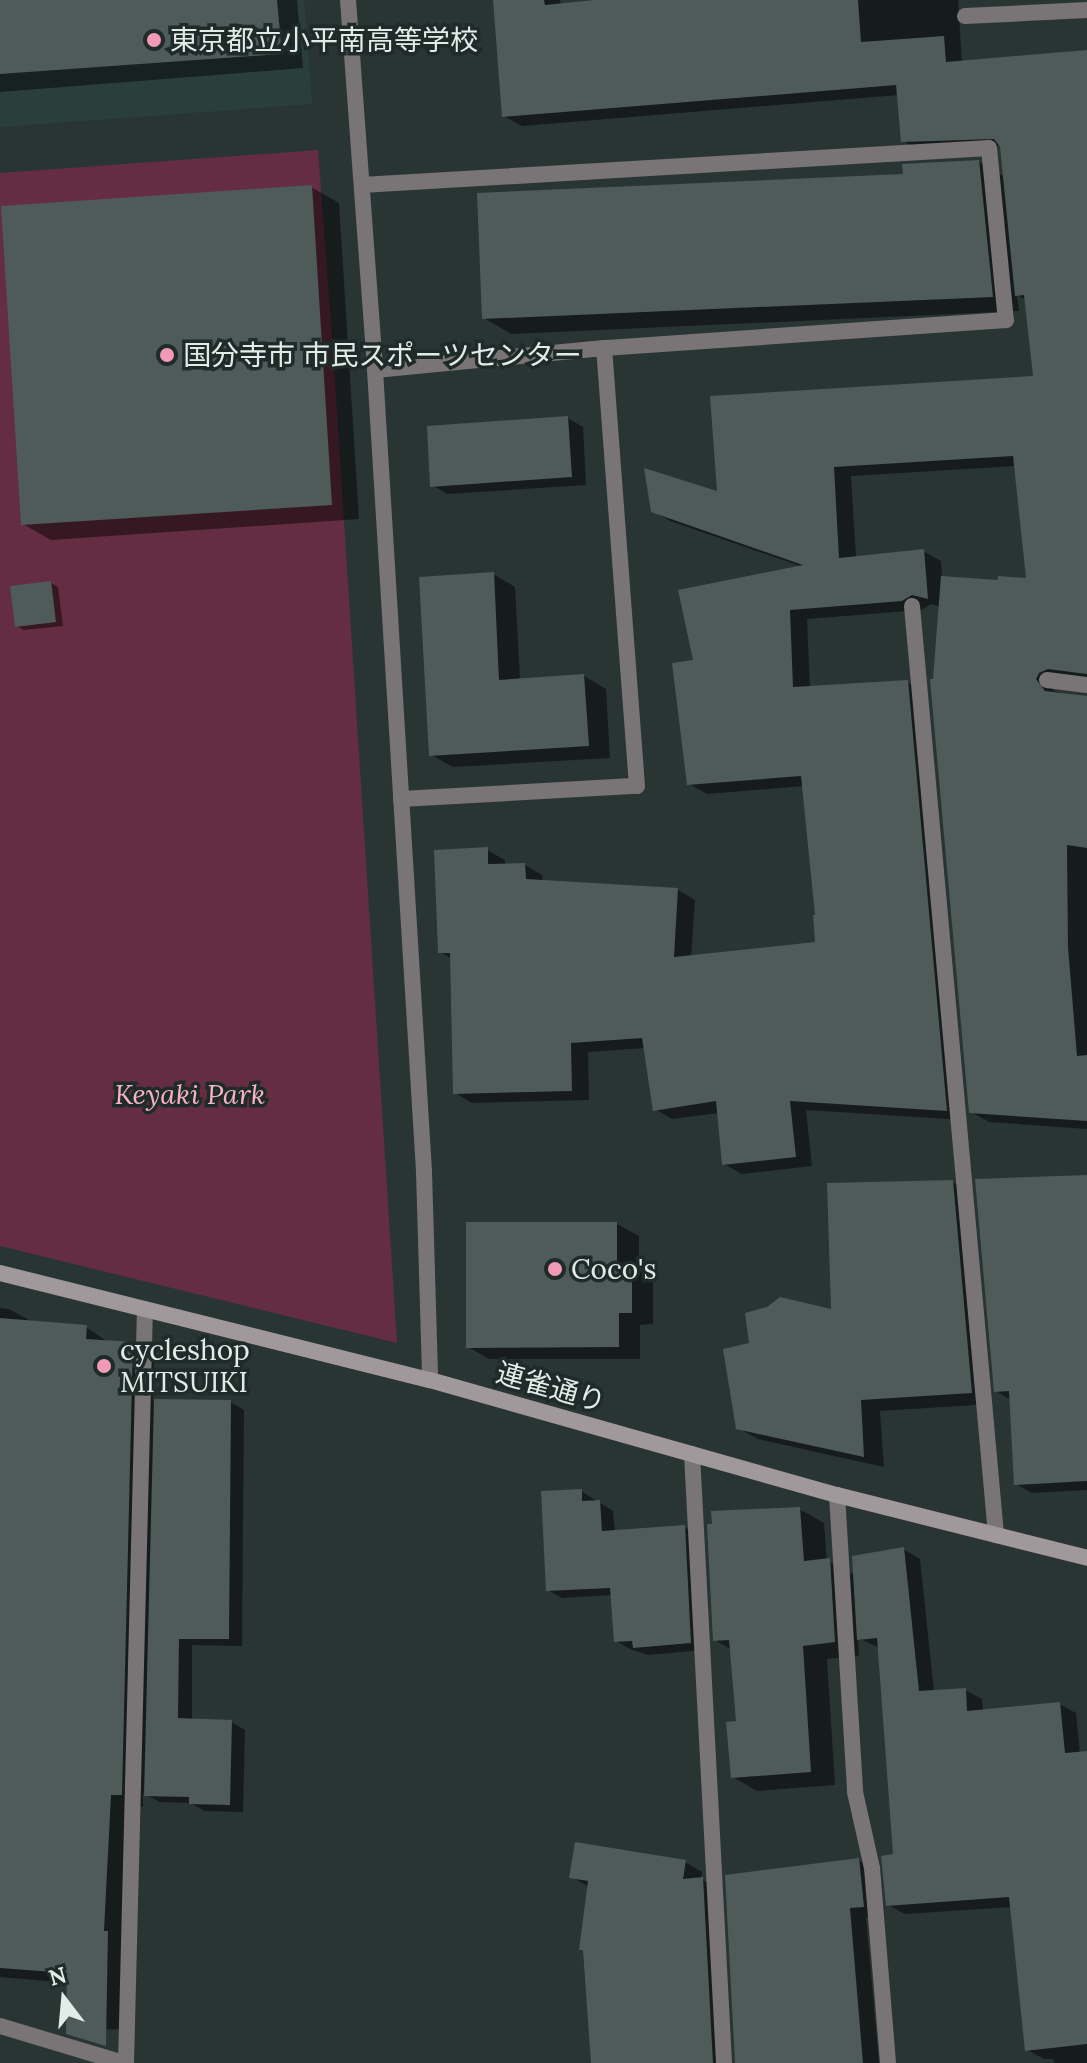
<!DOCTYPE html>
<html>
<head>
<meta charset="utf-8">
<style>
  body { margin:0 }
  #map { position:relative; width:1087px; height:2063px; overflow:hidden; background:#293533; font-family:Lora,"Noto Sans JP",serif }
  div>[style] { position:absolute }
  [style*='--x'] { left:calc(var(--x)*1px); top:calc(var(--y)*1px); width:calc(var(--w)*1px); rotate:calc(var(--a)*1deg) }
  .built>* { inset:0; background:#2a3f3c }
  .green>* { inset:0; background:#652d41 }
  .shadow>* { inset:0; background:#0007 }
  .building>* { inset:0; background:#4e5b59 }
  .lane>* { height:16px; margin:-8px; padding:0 8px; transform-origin:8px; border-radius:8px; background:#797475 }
  .street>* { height:16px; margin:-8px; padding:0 8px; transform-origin:8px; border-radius:8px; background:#797475 }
  .secondary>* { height:16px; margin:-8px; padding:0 8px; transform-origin:8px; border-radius:8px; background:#a1989b }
  .dots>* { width:22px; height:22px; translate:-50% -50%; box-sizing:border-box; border:4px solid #1f2b29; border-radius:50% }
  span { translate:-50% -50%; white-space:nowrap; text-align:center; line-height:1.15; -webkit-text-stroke:7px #1f2b29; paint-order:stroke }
  .poi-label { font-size:28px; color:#e3ebe9 }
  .left { translate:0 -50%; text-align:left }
  .park-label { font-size:28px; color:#f6b1c6; font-style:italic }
  .street-label { font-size:28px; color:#e3ebe9 }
  .north { position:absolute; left:24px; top:1959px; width:80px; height:80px; -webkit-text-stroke:6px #1f2b29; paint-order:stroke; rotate:344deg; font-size:22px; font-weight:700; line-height:32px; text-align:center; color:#e3ebe9 }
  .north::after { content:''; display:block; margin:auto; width:28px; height:36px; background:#e3ebe9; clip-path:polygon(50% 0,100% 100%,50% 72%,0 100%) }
</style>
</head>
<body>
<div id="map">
  <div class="built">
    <div style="clip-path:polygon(0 0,304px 0,312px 104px,0 127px)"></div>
  </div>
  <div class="green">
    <div style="clip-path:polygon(318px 150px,333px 351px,397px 1343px,0 1246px,0 173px)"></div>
  </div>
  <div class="shadow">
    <div style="clip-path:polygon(0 0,297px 0,303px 68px,0 92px)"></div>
    <div style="clip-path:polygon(evenodd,495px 0,560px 0,561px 5px,615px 0,958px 0,962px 63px,1087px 50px,1087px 681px,1056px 682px,1053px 691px,1087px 698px,1087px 1129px,989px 1122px,971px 1112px,935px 681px,941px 607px,931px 604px,921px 610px,807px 619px,810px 688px,907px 682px,925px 692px,964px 1120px,806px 1110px,812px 1166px,742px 1174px,724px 1164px,719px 1113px,672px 1119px,655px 1109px,646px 1048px,588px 1052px,589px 1100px,472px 1103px,455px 1093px,452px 959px,440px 952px,487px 850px,505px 860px,505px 865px,525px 865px,542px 875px,543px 882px,678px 890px,695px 900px,691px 957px,817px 944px,818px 917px,804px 786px,707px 794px,689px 784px,695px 661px,803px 567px,670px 521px,652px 510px,719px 494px,1036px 378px,1026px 300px,1017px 295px,1019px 311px,511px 334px,484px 318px,905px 176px,979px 162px,1005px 177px,1002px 146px,920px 151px,903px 141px,899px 95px,522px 126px,504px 116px,495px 0,1016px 466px,1029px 580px,1000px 582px,942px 578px,941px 561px,923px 551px,856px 558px,851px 476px,1016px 466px)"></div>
    <div style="clip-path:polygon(311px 187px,339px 203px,359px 519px,51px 540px,23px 524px)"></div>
    <div style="clip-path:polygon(568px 418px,583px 427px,586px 485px,447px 494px,432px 485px)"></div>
    <div style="clip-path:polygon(493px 574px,515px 587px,520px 680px,584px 676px,606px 689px,610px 758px,453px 767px,431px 755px)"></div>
    <div style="clip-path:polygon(51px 583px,58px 587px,63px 626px,24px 630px,17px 626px)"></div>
    <div style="clip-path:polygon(1087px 1177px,1087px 1490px,1032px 1493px,1016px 1484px,1011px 1400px,996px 1391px)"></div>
    <div style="clip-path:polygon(952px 1182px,972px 1193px,991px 1404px,880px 1411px,884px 1467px,758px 1439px,738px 1428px,751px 1344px,833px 1311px)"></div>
    <div style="clip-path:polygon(617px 1224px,639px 1236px,639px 1271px,653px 1279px,653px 1324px,640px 1325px,640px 1359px,489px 1359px,468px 1347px)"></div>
    <div style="clip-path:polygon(0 1308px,9px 1309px,31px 1321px,86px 1327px,108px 1342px,133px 1344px,154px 1356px,153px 1401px,230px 1402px,244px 1410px,242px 1646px,192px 1645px,192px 1721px,231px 1722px,245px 1730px,243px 1812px,205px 1811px,190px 1803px,160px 1802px,143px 1793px,143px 1807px,132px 1806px,127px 2029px,90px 2030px,69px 1983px,0 1977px)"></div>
    <div style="clip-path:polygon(581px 1491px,613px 1511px,615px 1532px,684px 1527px,698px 1535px,704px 1650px,648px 1655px,630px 1649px,616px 1641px,612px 1595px,562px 1598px,548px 1590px)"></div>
    <div style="clip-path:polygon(799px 1509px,824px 1523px,827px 1561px,855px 1575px,903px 1549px,920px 1559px,934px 1692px,965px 1690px,982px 1699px,983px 1711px,1059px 1704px,1076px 1713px,1080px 1754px,1087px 1753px,1087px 2063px,1054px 2063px,1053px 2059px,1044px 2059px,1027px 2050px,1012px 1907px,905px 1914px,888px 1905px,896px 1856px,880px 1648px,858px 1638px,859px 1656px,827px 1659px,835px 1785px,757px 1791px,733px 1777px,738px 1723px,732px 1650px,715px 1640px)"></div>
    <div style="clip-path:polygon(858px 1860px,875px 1870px,880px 1916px,866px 1917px,879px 2063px,737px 2063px)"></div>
    <div style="clip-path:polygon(685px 1862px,702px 1872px,701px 1879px,719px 1889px,728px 2063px,593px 2063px,589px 1887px,572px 1877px)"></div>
  </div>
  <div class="building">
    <div style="clip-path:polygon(0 0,277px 0,282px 54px,0 74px)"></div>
    <div style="clip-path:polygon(493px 0,544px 0,545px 5px,594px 0,858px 0,861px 42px,944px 36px,946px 62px,1087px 50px,1087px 674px,1048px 669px,1039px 673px,1036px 679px,1045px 691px,1087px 696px,1087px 848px,1067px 845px,1068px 947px,1077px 1056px,1087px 1055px,1087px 1121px,969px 1113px,930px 679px,933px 679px,941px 576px,998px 580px,998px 576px,1026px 578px,1013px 456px,834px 467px,839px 558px,924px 549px,928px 599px,912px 595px,902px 601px,790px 610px,793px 687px,908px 680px,947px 1111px,790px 1101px,796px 1157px,722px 1165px,716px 1101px,653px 1111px,642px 1038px,571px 1043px,572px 1091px,453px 1094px,450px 953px,438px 953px,434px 850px,488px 847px,488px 864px,525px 863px,526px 879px,678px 888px,674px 957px,815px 942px,813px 915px,815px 915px,801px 776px,687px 785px,672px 663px,693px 660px,678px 590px,803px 565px,651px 512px,644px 468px,717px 491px,710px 396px,1033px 376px,1024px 295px,1015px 296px,1000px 147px,994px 139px,901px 142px,896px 85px,502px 117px)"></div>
    <div style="clip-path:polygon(979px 160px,993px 297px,482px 319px,477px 193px,903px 174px,902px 164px)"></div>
    <div style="clip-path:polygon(312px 185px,332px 505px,21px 525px,1px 206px)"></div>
    <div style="clip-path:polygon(568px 416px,572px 477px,430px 487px,427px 426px)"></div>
    <div style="clip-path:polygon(494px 572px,499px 680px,584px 674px,589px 746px,429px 756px,419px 577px)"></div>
    <div style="clip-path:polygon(51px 581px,56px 622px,15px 627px,10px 586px)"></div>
    <div style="clip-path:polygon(1087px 1175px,1087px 1481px,1014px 1485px,1009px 1391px,994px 1392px,975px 1179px)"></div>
    <div style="clip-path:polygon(953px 1180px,972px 1393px,861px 1400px,864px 1457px,736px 1429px,723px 1349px,749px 1343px,745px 1313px,767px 1307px,780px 1297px,831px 1309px,827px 1183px)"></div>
    <div style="clip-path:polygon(466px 1222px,617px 1222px,617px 1264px,632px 1264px,632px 1313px,619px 1313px,619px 1347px,466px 1348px)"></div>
    <div style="clip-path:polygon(0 1318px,87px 1325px,86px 1339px,133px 1342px,122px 1795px,111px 1795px,104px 1931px,108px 1931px,106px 2046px,66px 2034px,67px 1973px,0 1968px)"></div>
    <div style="clip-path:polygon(154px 1399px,231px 1400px,229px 1639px,179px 1639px,178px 1718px,232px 1720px,230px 1805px,189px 1804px,189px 1797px,144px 1796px)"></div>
    <div style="clip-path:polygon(582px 1489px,582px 1501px,600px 1500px,602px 1531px,685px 1525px,691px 1643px,633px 1648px,632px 1641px,614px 1642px,610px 1588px,546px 1591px,541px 1491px)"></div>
    <div style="clip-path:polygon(800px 1507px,804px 1561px,830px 1558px,835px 1642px,803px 1646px,811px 1772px,731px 1778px,726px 1722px,736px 1721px,729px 1640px,713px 1641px,707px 1524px,712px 1524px,711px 1511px)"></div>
    <div style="clip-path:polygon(904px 1547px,919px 1691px,966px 1688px,967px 1711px,1060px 1702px,1065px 1753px,1087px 1751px,1087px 2044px,1025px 2051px,1009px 1897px,886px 1906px,881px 1856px,893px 1854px,877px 1638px,857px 1640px,852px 1556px)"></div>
    <div style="clip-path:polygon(575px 1842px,686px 1860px,683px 1879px,703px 1877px,713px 2063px,591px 2063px,583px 1950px,579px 1950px,588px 1881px,569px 1878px)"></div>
    <div style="clip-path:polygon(859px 1858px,864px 1907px,850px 1908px,863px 2063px,735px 2063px,725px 1875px)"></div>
  </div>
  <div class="lane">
    <div style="--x:965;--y:16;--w:122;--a:-2.8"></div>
    <div style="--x:912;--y:606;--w:933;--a:84.83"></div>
    <div style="--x:1047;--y:680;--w:40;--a:7.1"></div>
    <div style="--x:837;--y:1495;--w:298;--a:86.5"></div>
    <div style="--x:855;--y:1792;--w:78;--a:77.4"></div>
    <div style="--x:872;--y:1868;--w:196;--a:85.3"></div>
    <div style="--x:126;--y:2063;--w:754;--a:-88.56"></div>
  </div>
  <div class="street">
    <div style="--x:348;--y:0;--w:371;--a:85.8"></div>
    <div style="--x:375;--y:370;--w:803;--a:86.5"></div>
    <div style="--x:424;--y:1172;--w:208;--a:88.3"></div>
    <div style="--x:362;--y:185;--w:628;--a:-3.38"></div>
    <div style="--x:989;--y:148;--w:173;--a:84.4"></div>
    <div style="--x:1006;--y:320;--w:403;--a:176"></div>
    <div style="--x:604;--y:348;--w:230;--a:174.5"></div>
    <div style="--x:401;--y:799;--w:236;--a:-3.2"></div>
    <div style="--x:637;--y:786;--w:439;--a:-94.3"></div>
    <div style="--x:692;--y:1454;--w:610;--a:86.99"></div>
    <div style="--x:0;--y:2026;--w:128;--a:16.7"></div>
  </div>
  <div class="secondary">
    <div style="--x:0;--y:1273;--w:443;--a:14"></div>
    <div style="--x:430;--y:1380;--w:423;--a:15.8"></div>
    <div style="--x:837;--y:1495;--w:258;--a:14.1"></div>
  </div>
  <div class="dots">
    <div style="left:154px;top:40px;background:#f09ab6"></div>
    <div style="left:167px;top:355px;background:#f09ab6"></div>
    <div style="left:555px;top:1269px;background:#f09ab6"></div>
    <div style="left:104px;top:1366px;background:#f09ab6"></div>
  </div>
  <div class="poi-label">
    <span class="left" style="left:170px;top:40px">東京都立小平南高等学校</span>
    <span class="left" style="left:183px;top:355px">国分寺市 市民スポーツセンター</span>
    <span class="left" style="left:571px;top:1269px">Coco's</span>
    <span class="left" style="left:120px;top:1366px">cycleshop<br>MITSUIKI</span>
  </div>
  <div class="park-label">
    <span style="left:190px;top:1094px">Keyaki Park</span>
  </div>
  <div class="street-label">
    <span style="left:551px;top:1387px;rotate:16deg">連雀通り</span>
  </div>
  <div class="north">N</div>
</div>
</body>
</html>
